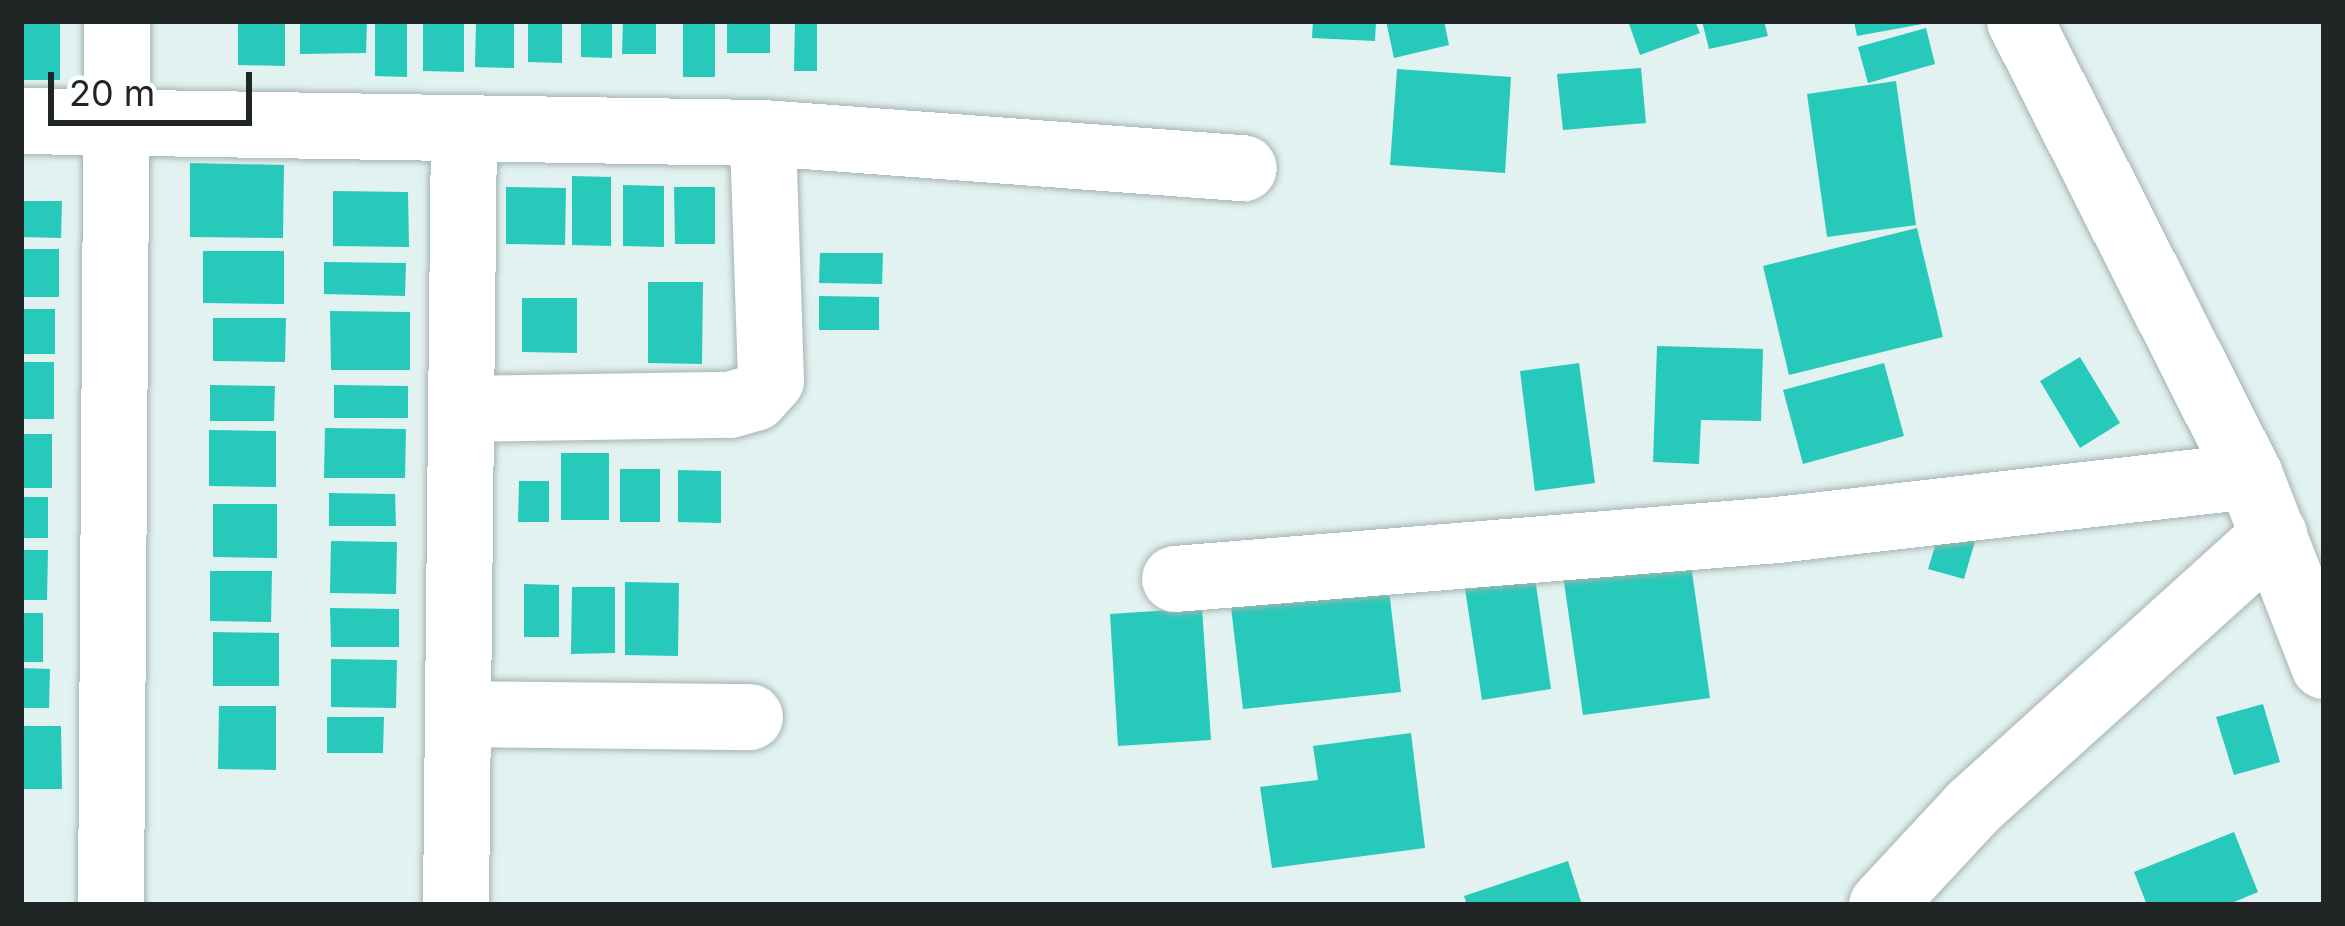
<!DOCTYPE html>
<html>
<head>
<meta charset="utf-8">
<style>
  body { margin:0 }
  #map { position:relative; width:2345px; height:926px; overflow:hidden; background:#e2f2f0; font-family:Inter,sans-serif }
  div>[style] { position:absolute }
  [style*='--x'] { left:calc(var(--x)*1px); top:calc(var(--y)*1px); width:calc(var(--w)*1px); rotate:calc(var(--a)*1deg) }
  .building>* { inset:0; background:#27c9ba }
  .roads { filter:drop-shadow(0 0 3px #a4b4b1) drop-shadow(0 0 3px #a4b4b1) }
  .minor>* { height:66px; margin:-33px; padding:0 33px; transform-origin:33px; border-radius:33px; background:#fff }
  span { translate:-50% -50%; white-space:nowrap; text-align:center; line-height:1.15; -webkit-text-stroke:9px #fff; paint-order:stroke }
  .frame { position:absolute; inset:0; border:24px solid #202625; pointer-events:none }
  .scale { position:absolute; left:48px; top:72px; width:204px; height:54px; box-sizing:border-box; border:6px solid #202625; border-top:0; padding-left:15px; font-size:36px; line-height:42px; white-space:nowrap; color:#202625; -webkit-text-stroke:9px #fff; paint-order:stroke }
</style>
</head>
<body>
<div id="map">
  <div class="building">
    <div style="clip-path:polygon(21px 21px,60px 21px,60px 80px,21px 80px)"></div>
    <div style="clip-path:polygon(238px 21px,285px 21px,285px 66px,238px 65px)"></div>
    <div style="clip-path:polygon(300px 21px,367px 21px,366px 53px,300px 54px)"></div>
    <div style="clip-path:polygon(375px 21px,407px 21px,407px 77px,375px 76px)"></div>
    <div style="clip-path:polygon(423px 21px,464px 21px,464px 72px,423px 71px)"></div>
    <div style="clip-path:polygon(476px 21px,514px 21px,514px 68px,475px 67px)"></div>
    <div style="clip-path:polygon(528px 21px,562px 21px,562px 63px,528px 62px)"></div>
    <div style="clip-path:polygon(581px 21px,612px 21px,612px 58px,581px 57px)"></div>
    <div style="clip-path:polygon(623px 21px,656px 21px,656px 54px,622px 54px)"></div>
    <div style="clip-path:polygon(683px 21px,715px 21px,715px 77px,683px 77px)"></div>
    <div style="clip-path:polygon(727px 21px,770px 21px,770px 53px,727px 53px)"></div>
    <div style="clip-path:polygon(795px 21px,817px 21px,817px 71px,794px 71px)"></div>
    <div style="clip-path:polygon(1313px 21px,1376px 21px,1375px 41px,1312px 38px)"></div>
    <div style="clip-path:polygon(1386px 21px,1444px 21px,1449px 45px,1394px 58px)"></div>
    <div style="clip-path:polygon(1628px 21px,1695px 21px,1700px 33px,1640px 55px)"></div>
    <div style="clip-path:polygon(1702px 21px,1764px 21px,1768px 36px,1709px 49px)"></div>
    <div style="clip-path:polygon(1854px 21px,1928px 21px,1928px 23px,1857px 36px)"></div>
    <div style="clip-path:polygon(1926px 28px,1935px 64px,1868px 83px,1858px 47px)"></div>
    <div style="clip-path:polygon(1641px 68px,1646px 123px,1563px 130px,1557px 74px)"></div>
    <div style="clip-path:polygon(1397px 69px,1511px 77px,1505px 173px,1390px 165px)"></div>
    <div style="clip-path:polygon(1896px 81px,1916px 225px,1827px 237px,1807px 94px)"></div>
    <div style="clip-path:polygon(190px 163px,284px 165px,283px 238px,190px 237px)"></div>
    <div style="clip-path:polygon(572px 176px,611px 177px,611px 246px,572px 245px)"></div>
    <div style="clip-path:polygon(623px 185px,664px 186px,664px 247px,623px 246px)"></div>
    <div style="clip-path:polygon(506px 187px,566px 188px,565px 245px,506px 244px)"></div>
    <div style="clip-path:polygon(674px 187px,715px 187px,715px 244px,675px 244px)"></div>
    <div style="clip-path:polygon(333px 191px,408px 192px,409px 247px,333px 246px)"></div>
    <div style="clip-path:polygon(21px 201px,62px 201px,61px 238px,21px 237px)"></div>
    <div style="clip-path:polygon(1917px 228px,1943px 337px,1789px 375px,1763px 266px)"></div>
    <div style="clip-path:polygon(21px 249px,59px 249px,59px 297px,21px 297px)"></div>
    <div style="clip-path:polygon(203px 251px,284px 251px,284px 304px,203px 303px)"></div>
    <div style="clip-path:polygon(820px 253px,883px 253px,882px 284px,819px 283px)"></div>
    <div style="clip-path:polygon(324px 262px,406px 263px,405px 296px,324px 294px)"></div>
    <div style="clip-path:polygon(648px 282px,703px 282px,702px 364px,648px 363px)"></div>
    <div style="clip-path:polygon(819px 296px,879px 297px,879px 330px,819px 330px)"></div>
    <div style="clip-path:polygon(522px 298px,577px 298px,577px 353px,522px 352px)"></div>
    <div style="clip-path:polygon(21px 309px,55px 309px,55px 354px,21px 354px)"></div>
    <div style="clip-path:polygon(330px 311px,410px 312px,410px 370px,331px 370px)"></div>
    <div style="clip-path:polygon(213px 318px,286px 318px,285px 362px,213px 361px)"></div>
    <div style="clip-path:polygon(1657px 346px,1763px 349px,1761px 421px,1701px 420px,1699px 464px,1653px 462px)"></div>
    <div style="clip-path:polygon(2080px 357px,2120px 423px,2080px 448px,2040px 381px)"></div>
    <div style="clip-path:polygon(21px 362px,54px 362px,54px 419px,21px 419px)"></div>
    <div style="clip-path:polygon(1579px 363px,1595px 483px,1535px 491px,1520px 371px)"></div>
    <div style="clip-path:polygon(1884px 363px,1904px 436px,1803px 464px,1783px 390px)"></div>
    <div style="clip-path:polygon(210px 385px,275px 386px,274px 421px,210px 421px)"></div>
    <div style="clip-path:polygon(334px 385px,408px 386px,408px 418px,334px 418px)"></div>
    <div style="clip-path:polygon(325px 428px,406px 429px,405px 478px,324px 478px)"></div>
    <div style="clip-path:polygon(209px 430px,276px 431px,276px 487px,209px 486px)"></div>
    <div style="clip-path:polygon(21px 434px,52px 434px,52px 488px,21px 488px)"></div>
    <div style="clip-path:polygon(561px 453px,609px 453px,609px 520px,561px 520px)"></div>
    <div style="clip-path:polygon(620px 469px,660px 469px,660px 522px,620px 522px)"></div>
    <div style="clip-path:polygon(678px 470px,721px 471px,721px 523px,678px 522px)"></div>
    <div style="clip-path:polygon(519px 481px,549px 481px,549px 522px,518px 522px)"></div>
    <div style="clip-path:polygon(329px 493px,395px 494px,396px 526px,329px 526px)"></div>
    <div style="clip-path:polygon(21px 497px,48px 497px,48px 538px,21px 538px)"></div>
    <div style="clip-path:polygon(213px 504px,277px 504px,277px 558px,213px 557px)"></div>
    <div style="clip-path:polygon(1943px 520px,1978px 531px,1964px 579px,1928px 569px)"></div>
    <div style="clip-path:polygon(331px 541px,397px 542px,396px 594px,330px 593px)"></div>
    <div style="clip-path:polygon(1688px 544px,1710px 698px,1583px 715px,1561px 561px)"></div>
    <div style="clip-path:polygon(21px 550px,48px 550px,47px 600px,21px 600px)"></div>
    <div style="clip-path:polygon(210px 571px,272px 571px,271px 622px,210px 621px)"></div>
    <div style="clip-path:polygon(1535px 578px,1551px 689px,1482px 700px,1465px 589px)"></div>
    <div style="clip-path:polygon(625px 582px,679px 583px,678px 656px,625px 655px)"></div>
    <div style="clip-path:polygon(524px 584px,559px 585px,559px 637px,524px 637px)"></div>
    <div style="clip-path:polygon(572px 587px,615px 587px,615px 653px,571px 654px)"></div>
    <div style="clip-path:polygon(1389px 590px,1401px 692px,1243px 709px,1231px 607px)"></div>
    <div style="clip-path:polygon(330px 608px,399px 609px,399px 647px,331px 647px)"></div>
    <div style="clip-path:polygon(1202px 608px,1211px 740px,1118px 746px,1110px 614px)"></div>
    <div style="clip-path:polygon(21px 613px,43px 613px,43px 662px,21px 662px)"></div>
    <div style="clip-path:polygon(213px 632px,279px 633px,279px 686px,213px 686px)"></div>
    <div style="clip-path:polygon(331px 659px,397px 660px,396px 708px,331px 707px)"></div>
    <div style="clip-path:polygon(21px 668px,50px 669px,49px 708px,21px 708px)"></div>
    <div style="clip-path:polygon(2263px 704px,2280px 762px,2234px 775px,2216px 717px)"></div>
    <div style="clip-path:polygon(219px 706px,276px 706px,276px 770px,218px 769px)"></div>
    <div style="clip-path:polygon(327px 717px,384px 717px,383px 753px,327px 753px)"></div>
    <div style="clip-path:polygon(21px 726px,61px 726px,62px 789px,21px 789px)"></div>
    <div style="clip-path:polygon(1411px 733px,1425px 848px,1272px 868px,1260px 787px,1318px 780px,1313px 746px)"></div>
    <div style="clip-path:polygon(2234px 832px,2258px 892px,2227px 905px,2147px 905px,2134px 872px)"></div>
    <div style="clip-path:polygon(1568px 861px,1582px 905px,1467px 905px,1464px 896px)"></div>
  </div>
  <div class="roads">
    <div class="minor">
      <div style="--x:2020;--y:21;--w:510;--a:63.18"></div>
      <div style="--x:2250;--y:476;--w:204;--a:68.7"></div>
      <div style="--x:21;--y:121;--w:742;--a:0.93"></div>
      <div style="--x:763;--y:133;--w:482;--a:4.2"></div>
      <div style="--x:461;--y:409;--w:269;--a:-0.9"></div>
      <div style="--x:730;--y:405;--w:26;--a:-16"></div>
      <div style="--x:755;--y:398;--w:24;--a:-48"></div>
      <div style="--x:771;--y:380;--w:247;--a:-91.9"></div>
      <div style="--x:1175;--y:579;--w:604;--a:-4.65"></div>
      <div style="--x:1777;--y:530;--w:476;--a:-6.5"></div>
      <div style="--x:459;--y:714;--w:291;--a:0.6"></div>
      <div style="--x:111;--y:905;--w:884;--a:-89.61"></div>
      <div style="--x:456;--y:905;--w:772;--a:-89.41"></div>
      <div style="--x:1882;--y:905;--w:134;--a:-47.1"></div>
      <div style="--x:1973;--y:807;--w:406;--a:-42.1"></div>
    </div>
  </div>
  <div class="frame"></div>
  <div class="scale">20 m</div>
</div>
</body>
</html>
